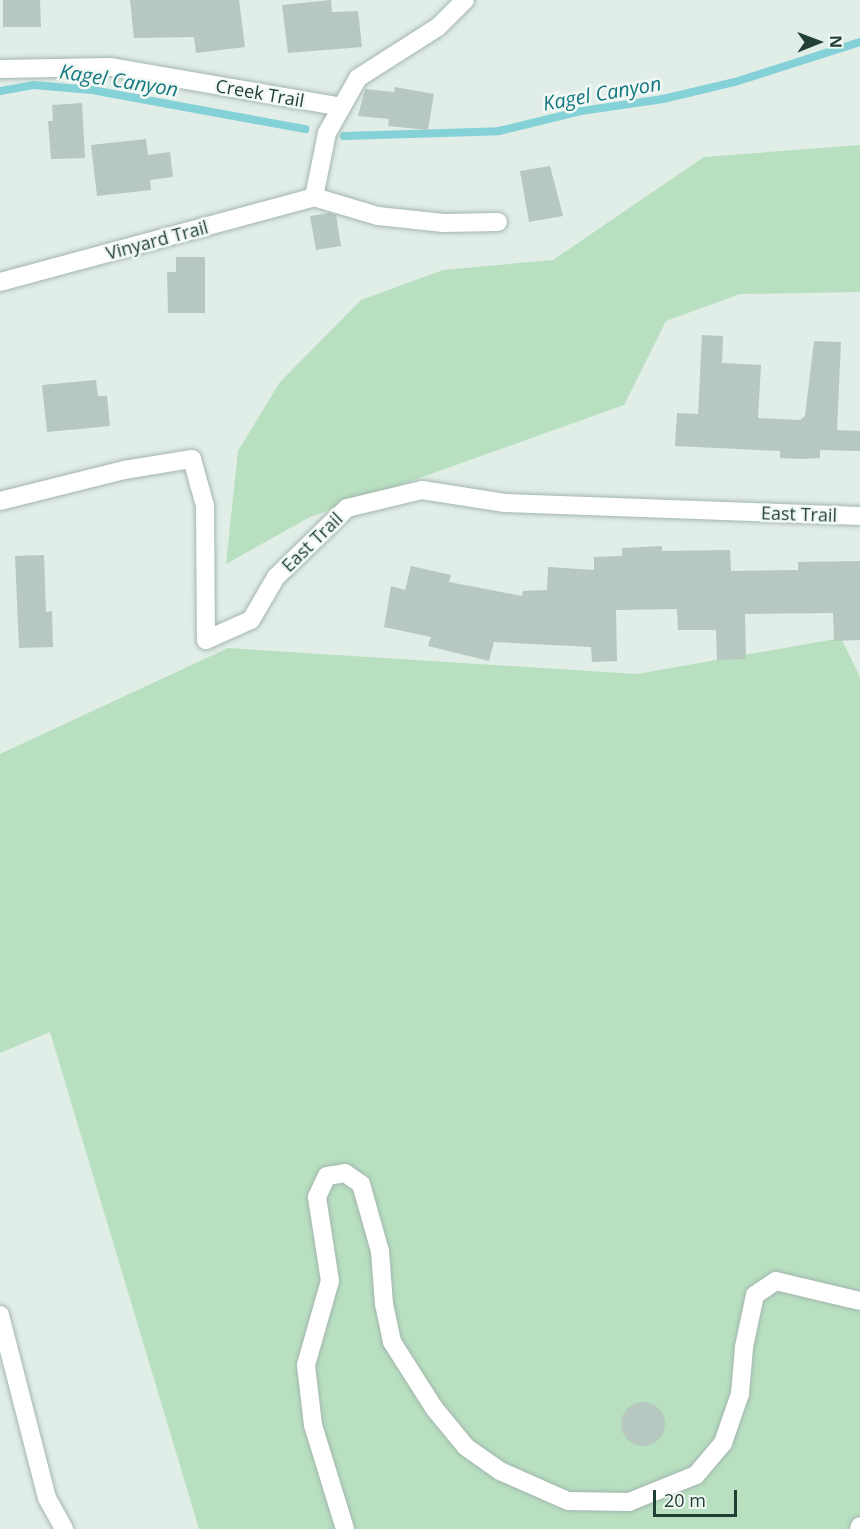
<!DOCTYPE html>
<html>
<head>
<meta charset="utf-8">
<style>
  body { margin:0 }
  #map { position:relative; width:860px; height:1529px; overflow:hidden; background:#e1ede7; font-family:"Open Sans",sans-serif }
  div>[style] { position:absolute }
  [style*='--x'] { left:calc(var(--x)*1px); top:calc(var(--y)*1px); width:calc(var(--w)*1px); rotate:calc(var(--a)*1deg) }
  .green>* { inset:0; background:#b8e0c0 }
  .stream>* { height:8px; margin:-4px; padding:0 4px; transform-origin:4px; border-radius:4px; background:#84d1d7 }
  .building>* { inset:0; background:#b6c8c0 }
  .round { border-radius:50% }
  .roads { filter:drop-shadow(0 0 2px #a3b6ae) drop-shadow(0 0 2px #a3b6ae) }
  .minor>* { height:18px; margin:-9px; padding:0 9px; transform-origin:9px; border-radius:9px; background:#fff }
  span { translate:-50% -50%; white-space:nowrap; text-align:center; line-height:1.15; -webkit-text-stroke:5px #f2f9f5; paint-order:stroke }
  .street-label { font-size:18px; color:#204035 }
  .water-label { font-size:20px; color:#147881; font-style:italic }
  .north { position:absolute; left:788px; top:12px; width:60px; height:60px; -webkit-text-stroke:4px #f2f9f5; paint-order:stroke; rotate:89deg; font-size:16px; font-weight:700; line-height:24px; text-align:center; color:#204035 }
  .north::after { content:''; display:block; margin:auto; width:21px; height:27px; background:#204035; clip-path:polygon(50% 0,100% 100%,50% 72%,0 100%) }
  .scale { position:absolute; left:653px; top:1490px; width:84px; height:27px; box-sizing:border-box; border:3px solid #204035; border-top:0; padding-left:8px; font-size:18px; line-height:21px; white-space:nowrap; color:#204035; -webkit-text-stroke:4px #f2f9f5; paint-order:stroke }
</style>
</head>
<body>
<div id="map">
  <div class="green">
    <div style="clip-path:polygon(860px 145px,860px 292px,740px 294px,666px 321px,624px 405px,310px 517px,226px 564px,238px 451px,280px 382px,361px 300px,443px 270px,553px 260px,704px 157px)"></div>
    <div style="clip-path:polygon(841px 638px,860px 677px,860px 1529px,199px 1529px,50px 1032px,0 1053px,0 754px,228px 648px,637px 674px)"></div>
  </div>
  <div class="stream">
    <div style="--x:0;--y:91;--w:34;--a:-10"></div>
    <div style="--x:33;--y:85;--w:59;--a:4.8"></div>
    <div style="--x:92;--y:90;--w:217;--a:10.4"></div>
    <div style="--x:344;--y:136;--w:155;--a:-1.8"></div>
    <div style="--x:499;--y:131;--w:84;--a:-13.7"></div>
    <div style="--x:581;--y:111;--w:83;--a:-8.3"></div>
    <div style="--x:663;--y:99;--w:74;--a:-13.3"></div>
    <div style="--x:735;--y:82;--w:131;--a:-17.7"></div>
  </div>
  <div class="building">
    <div style="clip-path:polygon(3px 0,40px 0,41px 27px,3px 27px)"></div>
    <div style="clip-path:polygon(130px 0,239px 0,245px 47px,196px 53px,194px 37px,134px 38px)"></div>
    <div style="clip-path:polygon(331px 0,332px 12px,358px 11px,362px 47px,288px 53px,282px 5px)"></div>
    <div style="clip-path:polygon(395px 87px,434px 94px,428px 130px,388px 126px,389px 119px,358px 116px,365px 89px,394px 92px)"></div>
    <div style="clip-path:polygon(82px 103px,85px 158px,51px 159px,48px 121px,53px 121px,52px 105px)"></div>
    <div style="clip-path:polygon(146px 139px,148px 155px,170px 152px,173px 177px,150px 180px,151px 190px,97px 196px,91px 145px)"></div>
    <div style="clip-path:polygon(550px 166px,563px 216px,529px 222px,520px 171px)"></div>
    <div style="clip-path:polygon(329px 213px,336px 215px,341px 246px,316px 250px,310px 216px)"></div>
    <div style="clip-path:polygon(176px 257px,205px 257px,205px 313px,168px 313px,167px 272px,176px 272px)"></div>
    <div style="clip-path:polygon(702px 335px,723px 336px,722px 363px,761px 365px,758px 418px,800px 420px,805px 416px,814px 341px,841px 342px,837px 430px,860px 431px,860px 451px,820px 450px,820px 458px,801px 459px,780px 458px,780px 451px,675px 446px,677px 413px,698px 414px)"></div>
    <div style="clip-path:polygon(96px 380px,98px 396px,107px 396px,110px 426px,47px 432px,42px 385px)"></div>
    <div style="clip-path:polygon(662px 546px,662px 551px,730px 550px,731px 571px,798px 570px,798px 562px,860px 561px,860px 640px,834px 641px,833px 613px,745px 614px,746px 659px,717px 660px,716px 630px,678px 630px,677px 609px,616px 610px,617px 661px,592px 662px,591px 647px,494px 642px,489px 661px,428px 646px,431px 637px,384px 627px,391px 586px,405px 590px,411px 566px,451px 575px,449px 582px,522px 596px,523px 591px,547px 590px,548px 567px,594px 570px,594px 557px,622px 556px,622px 548px)"></div>
    <div style="clip-path:polygon(44px 555px,46px 612px,52px 611px,53px 647px,19px 648px,15px 556px)"></div>
    <div class="round" style="left:621px;top:1402px;width:44px;height:44px"></div>
  </div>
  <div class="roads">
    <div class="minor">
      <div style="--x:0;--y:69;--w:111;--a:-1"></div>
      <div style="--x:111;--y:67;--w:234;--a:9.8"></div>
      <div style="--x:314;--y:197;--w:65;--a:-78.5"></div>
      <div style="--x:327;--y:133;--w:63;--a:-60.6"></div>
      <div style="--x:358;--y:78;--w:95;--a:-32.5"></div>
      <div style="--x:438;--y:27;--w:38;--a:-45"></div>
      <div style="--x:314;--y:197;--w:67;--a:16.5"></div>
      <div style="--x:378;--y:216;--w:66;--a:6.1"></div>
      <div style="--x:444;--y:223;--w:54;--a:-1.1"></div>
      <div style="--x:0;--y:282;--w:325;--a:-15.1"></div>
      <div style="--x:0;--y:501;--w:128;--a:-14"></div>
      <div style="--x:124;--y:470;--w:69;--a:-9.2"></div>
      <div style="--x:192;--y:459;--w:49;--a:74.5"></div>
      <div style="--x:205;--y:506;--w:134;--a:89.6"></div>
      <div style="--x:206;--y:640;--w:49;--a:-24"></div>
      <div style="--x:251;--y:620;--w:50;--a:-59.8"></div>
      <div style="--x:276;--y:577;--w:99;--a:-44.2"></div>
      <div style="--x:347;--y:508;--w:77;--a:-13.5"></div>
      <div style="--x:422;--y:490;--w:84;--a:8.9"></div>
      <div style="--x:505;--y:503;--w:355;--a:2.1"></div>
      <div style="--x:0;--y:1315;--w:189;--a:75.6"></div>
      <div style="--x:47;--y:1498;--w:35;--a:61"></div>
      <div style="--x:345;--y:1529;--w:109;--a:-107.1"></div>
      <div style="--x:313;--y:1425;--w:60;--a:-96.7"></div>
      <div style="--x:306;--y:1365;--w:87;--a:-74.1"></div>
      <div style="--x:330;--y:1281;--w:85;--a:-98.8"></div>
      <div style="--x:317;--y:1197;--w:23;--a:-65"></div>
      <div style="--x:327;--y:1176;--w:18;--a:-9"></div>
      <div style="--x:345;--y:1173;--w:19;--a:35"></div>
      <div style="--x:361;--y:1184;--w:70;--a:74.2"></div>
      <div style="--x:380;--y:1251;--w:53;--a:85.7"></div>
      <div style="--x:384;--y:1304;--w:39;--a:78"></div>
      <div style="--x:392;--y:1342;--w:78;--a:57.5"></div>
      <div style="--x:434;--y:1408;--w:50;--a:50.6"></div>
      <div style="--x:466;--y:1447;--w:42;--a:35.2"></div>
      <div style="--x:500;--y:1471;--w:74;--a:23.8"></div>
      <div style="--x:568;--y:1501;--w:61;--a:0.9"></div>
      <div style="--x:629;--y:1502;--w:72;--a:-21.9"></div>
      <div style="--x:696;--y:1475;--w:42;--a:-49.8"></div>
      <div style="--x:723;--y:1443;--w:52;--a:-70.9"></div>
      <div style="--x:740;--y:1394;--w:47;--a:-85.1"></div>
      <div style="--x:744;--y:1347;--w:53;--a:-78.1"></div>
      <div style="--x:755;--y:1295;--w:25;--a:-34"></div>
      <div style="--x:776;--y:1281;--w:86;--a:13.4"></div>
      <div style="--x:859;--y:1529;--w:3;--a:-72"></div>
    </div>
  </div>
  <div class="street-label">
    <span style="left:260px;top:93px;rotate:10deg">Creek Trail</span>
    <span style="left:157px;top:240px;rotate:-15deg">Vinyard Trail</span>
    <span style="left:799px;top:514px;rotate:2deg">East Trail</span>
    <span style="left:312px;top:542px;rotate:-44deg">East Trail</span>
  </div>
  <div class="water-label">
    <span style="left:119px;top:80px;rotate:9deg">Kagel Canyon</span>
    <span style="left:602px;top:93px;rotate:-10deg">Kagel Canyon</span>
  </div>
  <div class="north">N</div>
  <div class="scale">20 m</div>
</div>
</body>
</html>
